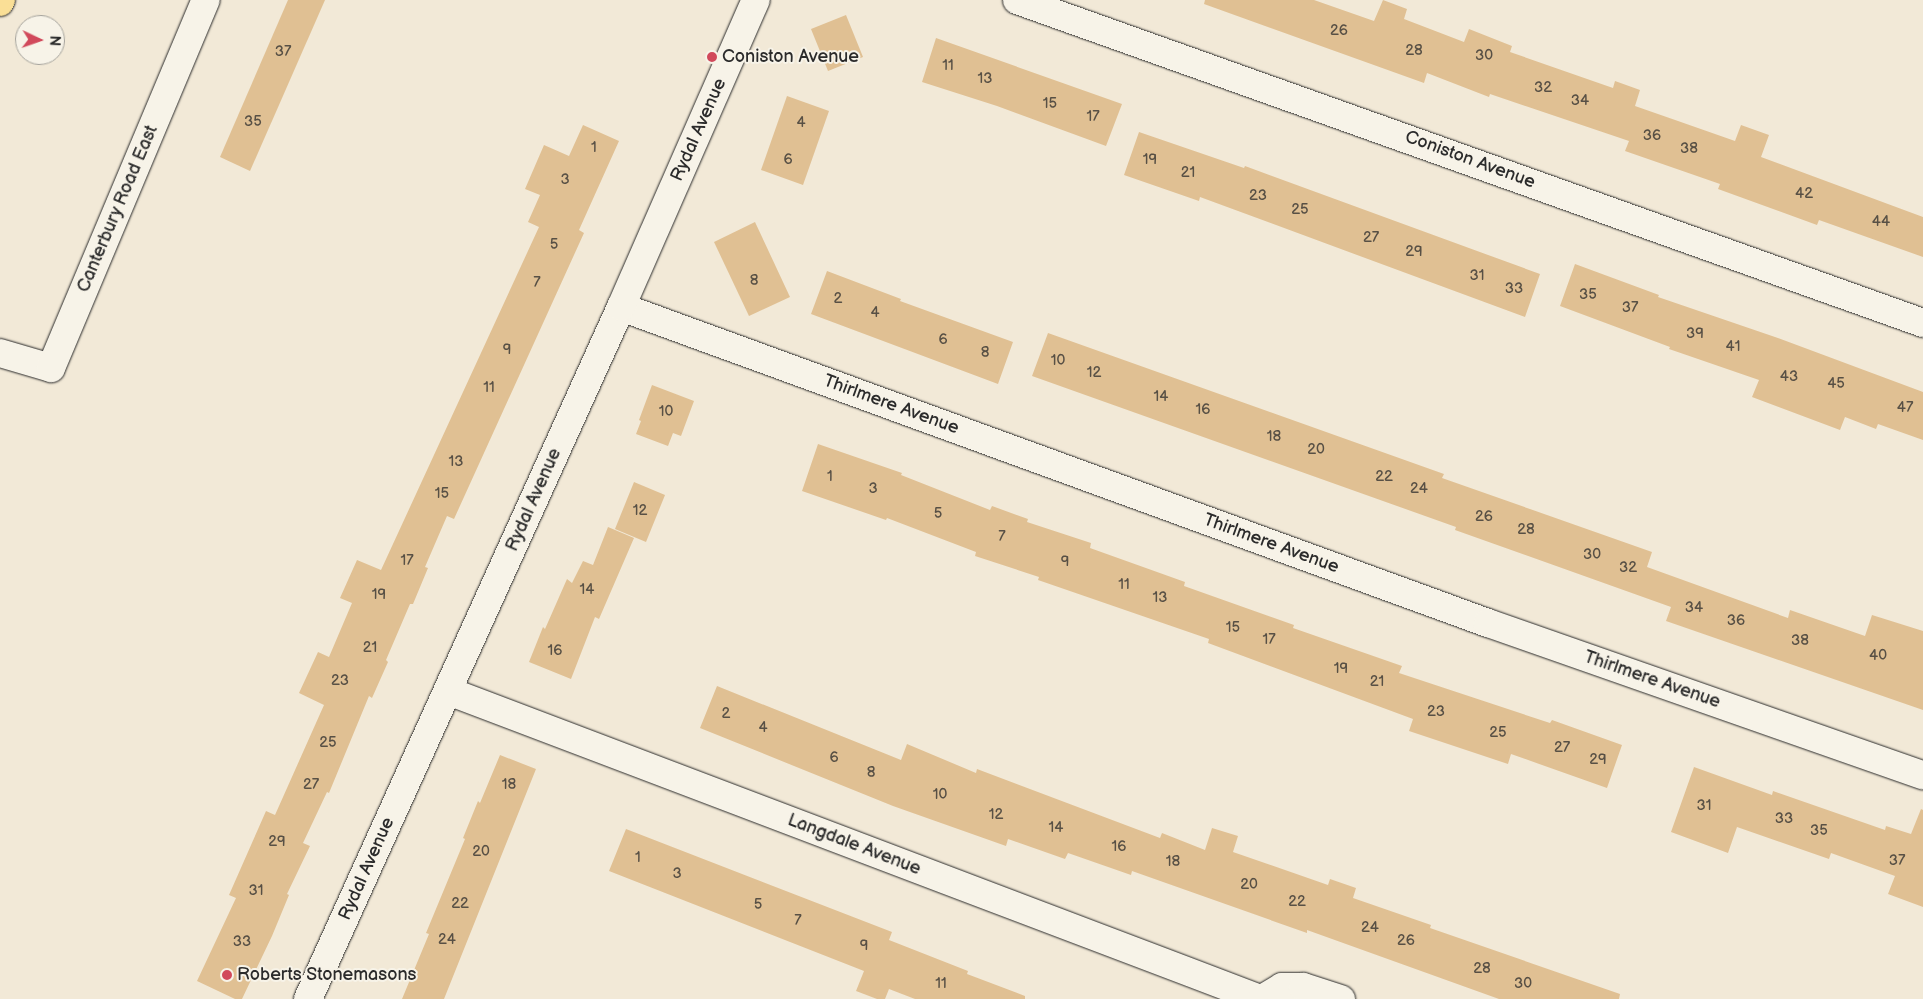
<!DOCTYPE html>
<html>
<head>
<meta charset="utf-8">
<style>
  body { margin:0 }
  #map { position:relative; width:1923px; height:999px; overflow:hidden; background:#f2e9d7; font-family:"Balsamiq Sans",sans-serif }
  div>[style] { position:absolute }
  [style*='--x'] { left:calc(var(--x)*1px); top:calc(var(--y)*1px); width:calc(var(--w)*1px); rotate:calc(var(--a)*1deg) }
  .building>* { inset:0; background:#e0c093 }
  .roads { filter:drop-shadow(0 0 1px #2b2b2b) drop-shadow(0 0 1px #2b2b2b) }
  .street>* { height:28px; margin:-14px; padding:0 14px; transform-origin:14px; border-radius:14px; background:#f7f3e8 }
  .highway>* { height:28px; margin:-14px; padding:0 14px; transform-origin:14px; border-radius:14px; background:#fadf96 }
  .dots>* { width:14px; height:14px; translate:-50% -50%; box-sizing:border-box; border:2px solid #f7f3e8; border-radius:50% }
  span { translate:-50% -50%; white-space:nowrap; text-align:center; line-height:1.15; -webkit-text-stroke:4px #f7f3e8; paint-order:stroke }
  .number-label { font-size:15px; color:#585045 }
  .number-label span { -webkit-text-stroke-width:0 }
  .poi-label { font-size:18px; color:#2b2b2b }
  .left { translate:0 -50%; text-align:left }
  .street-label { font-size:18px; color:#2b2b2b }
  .north { position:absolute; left:15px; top:15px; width:50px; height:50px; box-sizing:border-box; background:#f7f3e8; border:1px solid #a5a39c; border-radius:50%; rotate:93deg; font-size:14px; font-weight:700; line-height:20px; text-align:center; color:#2b2b2b }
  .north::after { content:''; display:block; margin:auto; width:18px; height:22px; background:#d1495b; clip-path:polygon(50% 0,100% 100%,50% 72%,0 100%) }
</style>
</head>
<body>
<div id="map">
  <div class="building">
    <div style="clip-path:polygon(288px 0,325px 0,250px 171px,220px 157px)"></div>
    <div style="clip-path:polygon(1205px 0,1314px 0,1374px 21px,1383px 0,1407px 9px,1404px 19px,1464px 42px,1469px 29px,1512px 46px,1510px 52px,1613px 88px,1615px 81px,1640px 90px,1635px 106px,1678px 121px,1735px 141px,1741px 125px,1769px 135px,1761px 157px,1923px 217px,1923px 257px,1819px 220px,1817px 225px,1718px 189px,1720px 184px,1625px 151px,1629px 141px,1490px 94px,1489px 97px,1427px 73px,1424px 83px,1204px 4px)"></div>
    <div style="clip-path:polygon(846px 15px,863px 57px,828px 71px,811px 29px)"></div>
    <div style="clip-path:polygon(936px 38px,1122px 104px,1106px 146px,997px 106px,922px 82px)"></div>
    <div style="clip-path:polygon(787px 96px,829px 111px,803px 185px,761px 170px)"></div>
    <div style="clip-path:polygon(583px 125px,619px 141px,579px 230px,584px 233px,454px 519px,447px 516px,425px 567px,428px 568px,413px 604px,410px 604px,386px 660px,388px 662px,372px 698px,369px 696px,329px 793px,327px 792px,303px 843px,310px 846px,287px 894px,289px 895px,272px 936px,242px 999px,235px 999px,197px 981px,236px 898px,229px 895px,266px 811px,275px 815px,324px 705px,299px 693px,318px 652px,329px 657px,352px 603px,340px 598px,357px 560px,381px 570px,539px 227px,528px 222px,540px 195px,525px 189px,544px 145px,569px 156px)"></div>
    <div style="clip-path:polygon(1139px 132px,1244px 168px,1245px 166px,1540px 274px,1525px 317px,1200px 197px,1199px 201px,1124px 175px)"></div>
    <div style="clip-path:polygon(755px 222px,790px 297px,749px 316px,714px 242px)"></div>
    <div style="clip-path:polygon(1575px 264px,1659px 295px,1658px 297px,1775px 337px,1923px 392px,1923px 440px,1878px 424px,1876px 429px,1845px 417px,1840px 430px,1752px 397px,1759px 380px,1669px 349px,1670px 347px,1560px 306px)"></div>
    <div style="clip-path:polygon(827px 271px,901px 299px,900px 301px,1013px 342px,998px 384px,811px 314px)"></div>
    <div style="clip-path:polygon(1048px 333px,1444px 474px,1442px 478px,1652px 552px,1647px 567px,1788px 618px,1790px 610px,1865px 636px,1872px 615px,1923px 631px,1923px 710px,1666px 621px,1671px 607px,1455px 530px,1456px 527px,1032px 376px)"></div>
    <div style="clip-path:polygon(652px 385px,694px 401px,681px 436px,673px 433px,668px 446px,636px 434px,641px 421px,639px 420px)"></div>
    <div style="clip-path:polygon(818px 444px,902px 473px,901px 475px,990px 510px,992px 506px,1028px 519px,1027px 522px,1091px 543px,1090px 548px,1185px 582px,1184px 586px,1294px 625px,1293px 628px,1402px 666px,1399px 673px,1550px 723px,1552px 720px,1622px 745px,1607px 788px,1511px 754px,1508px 764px,1409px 731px,1413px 719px,1208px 643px,1209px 639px,1038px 580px,1039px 577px,975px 556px,976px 552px,887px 518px,886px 520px,802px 491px)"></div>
    <div style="clip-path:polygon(634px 482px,665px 495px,646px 542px,615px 529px)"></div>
    <div style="clip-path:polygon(608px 527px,634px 538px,599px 619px,595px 617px,571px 679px,529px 662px,543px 627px,545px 629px,567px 579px,572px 583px,583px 561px,593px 565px)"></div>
    <div style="clip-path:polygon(717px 686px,901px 760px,907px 744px,976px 773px,977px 769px,1160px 838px,1162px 833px,1205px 850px,1212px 828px,1238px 836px,1233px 852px,1328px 885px,1330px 879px,1356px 888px,1353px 898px,1431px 925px,1430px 928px,1620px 994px,1619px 999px,1499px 999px,1307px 930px,1307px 933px,1132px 871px,1131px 875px,1068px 853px,1065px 859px,1008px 839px,1006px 846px,893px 806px,700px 728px)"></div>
    <div style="clip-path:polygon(500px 755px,536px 769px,444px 999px,402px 999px,429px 934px,426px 933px,465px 839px,463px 838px,478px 801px,480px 803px)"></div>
    <div style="clip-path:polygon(1694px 767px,1772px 795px,1773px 791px,1885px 830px,1886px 826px,1911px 834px,1921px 809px,1923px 810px,1923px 907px,1888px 894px,1895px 876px,1831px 853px,1829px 859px,1737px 827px,1728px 853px,1671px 832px)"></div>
    <div style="clip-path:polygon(626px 829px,892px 932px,889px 940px,968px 971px,967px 974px,1025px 996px,1025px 999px,915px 999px,889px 989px,885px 999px,877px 999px,856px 991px,864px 971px,609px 871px)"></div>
  </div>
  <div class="roads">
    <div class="street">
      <div style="--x:1017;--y:0;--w:962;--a:19.62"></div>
      <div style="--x:621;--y:307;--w:923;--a:20.03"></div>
      <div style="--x:1488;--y:623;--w:461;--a:19.3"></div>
      <div style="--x:0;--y:353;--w:53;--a:16.4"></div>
      <div style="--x:51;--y:368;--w:399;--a:-67.2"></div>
      <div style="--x:448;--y:691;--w:868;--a:20.77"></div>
      <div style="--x:308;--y:999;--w:759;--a:-65.66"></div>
      <div style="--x:621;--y:307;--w:335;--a:-66.3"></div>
      <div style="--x:1262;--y:999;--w:23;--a:-31"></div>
      <div style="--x:1282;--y:987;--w:21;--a:0"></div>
      <div style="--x:1303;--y:987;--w:40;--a:18"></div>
    </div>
    <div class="highway">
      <div style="--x:0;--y:2;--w:2;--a:-63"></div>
    </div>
  </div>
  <div class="dots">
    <div style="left:712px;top:57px;background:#d1495b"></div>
    <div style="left:227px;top:975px;background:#d1495b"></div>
  </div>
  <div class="number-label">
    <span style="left:1339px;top:31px">26</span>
    <span style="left:1414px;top:51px">28</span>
    <span style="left:283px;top:52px">37</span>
    <span style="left:1484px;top:56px">30</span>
    <span style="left:948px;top:66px">11</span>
    <span style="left:985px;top:79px">13</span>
    <span style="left:1543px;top:88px">32</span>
    <span style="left:1580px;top:101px">34</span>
    <span style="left:1050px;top:104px">15</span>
    <span style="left:1093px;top:117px">17</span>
    <span style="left:253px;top:122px">35</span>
    <span style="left:801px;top:123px">4</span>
    <span style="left:1652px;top:136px">36</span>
    <span style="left:594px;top:148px">1</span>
    <span style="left:1689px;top:149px">38</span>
    <span style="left:788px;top:160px">6</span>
    <span style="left:1150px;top:160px">19</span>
    <span style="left:1188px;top:173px">21</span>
    <span style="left:565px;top:180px">3</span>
    <span style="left:1804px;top:194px">42</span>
    <span style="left:1258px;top:196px">23</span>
    <span style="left:1300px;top:210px">25</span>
    <span style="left:1881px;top:222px">44</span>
    <span style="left:1371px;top:238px">27</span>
    <span style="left:554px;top:245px">5</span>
    <span style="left:1414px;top:252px">29</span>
    <span style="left:1477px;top:276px">31</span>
    <span style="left:754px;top:281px">8</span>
    <span style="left:537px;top:283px">7</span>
    <span style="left:1514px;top:289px">33</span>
    <span style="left:1588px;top:295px">35</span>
    <span style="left:838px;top:299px">2</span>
    <span style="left:1630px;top:308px">37</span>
    <span style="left:875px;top:313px">4</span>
    <span style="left:1695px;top:334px">39</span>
    <span style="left:943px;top:340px">6</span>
    <span style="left:1733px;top:347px">41</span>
    <span style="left:507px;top:350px">9</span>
    <span style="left:985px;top:353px">8</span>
    <span style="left:1058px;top:361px">10</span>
    <span style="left:1094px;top:373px">12</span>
    <span style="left:1789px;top:377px">43</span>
    <span style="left:1836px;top:384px">45</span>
    <span style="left:489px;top:388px">11</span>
    <span style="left:1161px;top:397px">14</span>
    <span style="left:1905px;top:408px">47</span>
    <span style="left:1203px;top:410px">16</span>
    <span style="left:666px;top:412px">10</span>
    <span style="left:1274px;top:437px">18</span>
    <span style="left:1316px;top:450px">20</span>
    <span style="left:456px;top:462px">13</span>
    <span style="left:830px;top:477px">1</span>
    <span style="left:1384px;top:477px">22</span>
    <span style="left:873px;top:489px">3</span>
    <span style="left:1419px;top:489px">24</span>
    <span style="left:442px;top:494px">15</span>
    <span style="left:640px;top:511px">12</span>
    <span style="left:938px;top:514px">5</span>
    <span style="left:1484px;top:517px">26</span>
    <span style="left:1526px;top:530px">28</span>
    <span style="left:1002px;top:537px">7</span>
    <span style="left:1592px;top:555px">30</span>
    <span style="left:407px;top:561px">17</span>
    <span style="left:1065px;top:562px">9</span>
    <span style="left:1628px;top:568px">32</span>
    <span style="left:1124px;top:585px">11</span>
    <span style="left:587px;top:590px">14</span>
    <span style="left:379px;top:595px">19</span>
    <span style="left:1160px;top:598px">13</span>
    <span style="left:1694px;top:608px">34</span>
    <span style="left:1736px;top:621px">36</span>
    <span style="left:1233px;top:628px">15</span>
    <span style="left:1269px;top:640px">17</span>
    <span style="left:1800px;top:641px">38</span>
    <span style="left:370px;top:648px">21</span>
    <span style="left:555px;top:651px">16</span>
    <span style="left:1878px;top:656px">40</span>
    <span style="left:1341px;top:669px">19</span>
    <span style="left:340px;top:681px">23</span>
    <span style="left:1377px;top:682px">21</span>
    <span style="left:1436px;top:712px">23</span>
    <span style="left:726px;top:714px">2</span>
    <span style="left:763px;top:728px">4</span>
    <span style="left:1498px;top:733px">25</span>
    <span style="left:328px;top:743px">25</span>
    <span style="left:1562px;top:748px">27</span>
    <span style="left:834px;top:758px">6</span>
    <span style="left:1598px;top:760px">29</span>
    <span style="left:871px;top:773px">8</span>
    <span style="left:311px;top:785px">27</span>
    <span style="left:509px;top:785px">18</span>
    <span style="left:940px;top:795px">10</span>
    <span style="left:1704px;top:806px">31</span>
    <span style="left:996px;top:815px">12</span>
    <span style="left:1784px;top:819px">33</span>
    <span style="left:1056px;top:828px">14</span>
    <span style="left:1819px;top:831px">35</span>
    <span style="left:277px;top:842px">29</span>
    <span style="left:1119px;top:847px">16</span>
    <span style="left:481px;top:852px">20</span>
    <span style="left:638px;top:858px">1</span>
    <span style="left:1897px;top:861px">37</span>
    <span style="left:1173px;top:862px">18</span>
    <span style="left:677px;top:874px">3</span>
    <span style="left:1249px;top:885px">20</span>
    <span style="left:256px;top:891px">31</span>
    <span style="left:1297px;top:902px">22</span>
    <span style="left:460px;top:904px">22</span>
    <span style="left:758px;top:905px">5</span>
    <span style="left:798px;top:921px">7</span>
    <span style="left:1370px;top:928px">24</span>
    <span style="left:447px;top:940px">24</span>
    <span style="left:1406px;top:941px">26</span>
    <span style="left:242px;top:942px">33</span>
    <span style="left:864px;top:946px">9</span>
    <span style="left:1482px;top:969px">28</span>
    <span style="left:941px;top:984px">11</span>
    <span style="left:1523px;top:984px">30</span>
  </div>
  <div class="poi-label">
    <span class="left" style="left:722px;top:57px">Coniston Avenue</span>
    <span class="left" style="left:237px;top:975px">Roberts Stonemasons</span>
  </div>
  <div class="street-label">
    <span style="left:699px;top:130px;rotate:-66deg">Rydal Avenue</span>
    <span style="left:1470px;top:160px;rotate:20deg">Coniston Avenue</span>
    <span style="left:118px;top:209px;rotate:-67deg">Canterbury Road East</span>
    <span style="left:891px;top:405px;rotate:20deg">Thirlmere Avenue</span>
    <span style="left:534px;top:500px;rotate:-66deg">Rydal Avenue</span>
    <span style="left:1271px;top:544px;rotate:20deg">Thirlmere Avenue</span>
    <span style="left:1652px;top:680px;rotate:19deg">Thirlmere Avenue</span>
    <span style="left:854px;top:845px;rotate:21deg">Langdale Avenue</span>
    <span style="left:367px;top:869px;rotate:-66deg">Rydal Avenue</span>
  </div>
  <div class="north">N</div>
</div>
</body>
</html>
